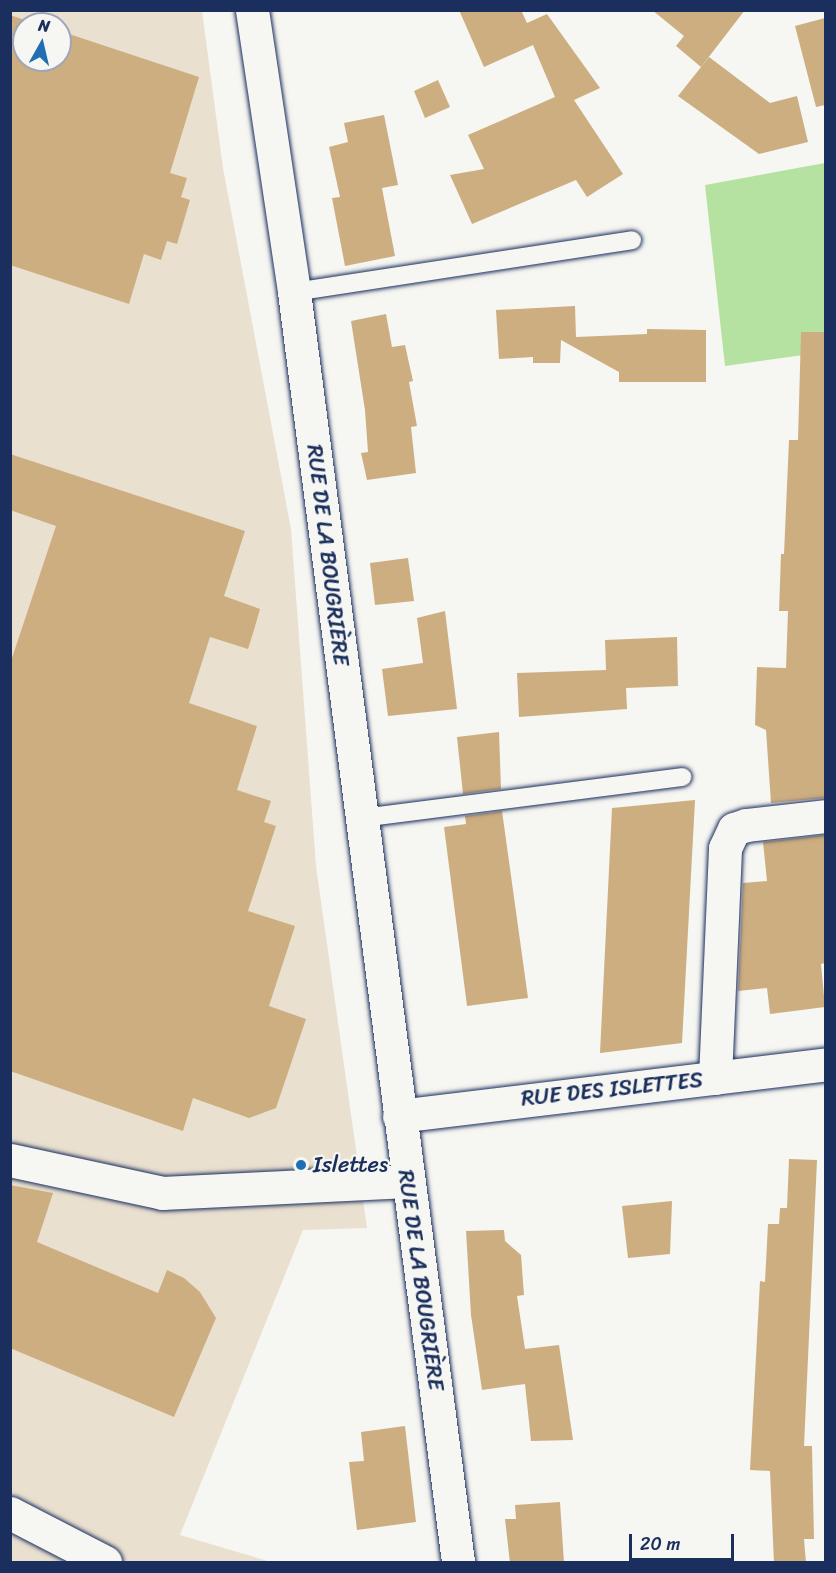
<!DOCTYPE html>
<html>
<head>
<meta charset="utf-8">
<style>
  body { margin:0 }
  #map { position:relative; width:836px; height:1573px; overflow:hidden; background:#f6f6f2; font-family:Sriracha,sans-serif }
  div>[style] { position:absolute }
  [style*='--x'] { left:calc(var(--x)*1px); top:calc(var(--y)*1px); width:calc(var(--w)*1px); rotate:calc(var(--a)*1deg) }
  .built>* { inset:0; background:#eae0d0 }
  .green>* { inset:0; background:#b5e2a0 }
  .building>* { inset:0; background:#cdae81 }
  .roads { filter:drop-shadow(0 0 2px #1b2f5e) drop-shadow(0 0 2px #1b2f5e) }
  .service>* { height:18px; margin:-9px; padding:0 9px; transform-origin:9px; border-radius:9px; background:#f6f6f2 }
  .minor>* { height:33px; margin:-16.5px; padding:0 16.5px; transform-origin:16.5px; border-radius:16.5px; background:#f6f6f2 }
  .dots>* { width:16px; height:16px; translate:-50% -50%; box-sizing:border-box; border:3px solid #f6f6f2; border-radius:50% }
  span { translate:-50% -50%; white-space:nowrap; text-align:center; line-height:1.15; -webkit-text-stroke:4.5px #f6f6f2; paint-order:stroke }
  .street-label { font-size:22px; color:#1b2f5e }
  .poi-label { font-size:22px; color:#1b2f5e }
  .left { translate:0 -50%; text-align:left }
  .frame { position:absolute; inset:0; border:12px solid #1b2f5e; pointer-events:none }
  .north { position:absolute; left:12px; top:12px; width:60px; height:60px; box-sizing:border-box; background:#f6f6f2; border:2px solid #9ea6b7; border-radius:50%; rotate:8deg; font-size:16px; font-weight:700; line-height:24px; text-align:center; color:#1b2f5e }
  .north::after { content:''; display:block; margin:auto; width:21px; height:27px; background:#1f6fb2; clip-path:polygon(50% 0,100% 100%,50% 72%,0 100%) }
  .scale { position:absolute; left:629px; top:1534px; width:105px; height:27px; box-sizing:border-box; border:3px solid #1b2f5e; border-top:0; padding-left:8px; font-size:18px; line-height:21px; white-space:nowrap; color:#1b2f5e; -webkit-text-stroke:4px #f6f6f2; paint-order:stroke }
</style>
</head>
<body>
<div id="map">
  <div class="built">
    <div style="clip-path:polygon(evenodd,11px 11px,202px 11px,223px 168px,291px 529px,316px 866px,367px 1228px,303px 1230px,180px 1535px,271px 1562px,11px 1562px,11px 11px,24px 24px,60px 24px,60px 60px,24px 60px,24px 24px)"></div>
  </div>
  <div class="green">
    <div style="clip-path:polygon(825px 163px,825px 352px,725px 366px,705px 185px)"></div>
  </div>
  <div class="building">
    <div style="clip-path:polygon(459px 10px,521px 10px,527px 23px,547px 14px,600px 88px,574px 100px,623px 174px,587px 197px,576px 180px,472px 224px,450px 175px,484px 169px,468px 135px,555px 97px,533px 45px,484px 67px)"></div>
    <div style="clip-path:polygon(652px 10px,745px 10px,701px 67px,676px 46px,684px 36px)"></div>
    <div style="clip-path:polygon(10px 15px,37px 24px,24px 24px,24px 60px,60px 60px,60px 31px,199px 77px,170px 173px,187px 178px,181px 197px,190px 200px,177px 244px,167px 241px,161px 260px,144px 254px,129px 304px,10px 265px)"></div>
    <div style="clip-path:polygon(825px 18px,825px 105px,816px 107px,795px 26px)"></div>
    <div style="clip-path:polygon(709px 57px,770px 103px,797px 96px,808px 142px,759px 154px,678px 96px)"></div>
    <div style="clip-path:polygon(438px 80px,450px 107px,425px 118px,414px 91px)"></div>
    <div style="clip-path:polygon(384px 115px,398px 185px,382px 188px,395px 256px,345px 266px,332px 198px,340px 197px,329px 147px,348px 142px,344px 123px)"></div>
    <div style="clip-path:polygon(575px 306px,576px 337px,647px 334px,647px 329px,706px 330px,706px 382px,619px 382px,619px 372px,561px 340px,560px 363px,533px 363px,533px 357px,499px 359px,496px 310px)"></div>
    <div style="clip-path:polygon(386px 314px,392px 347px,405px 345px,413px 381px,409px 382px,417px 426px,411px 427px,416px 473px,367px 480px,361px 453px,368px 452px,365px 410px,351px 321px)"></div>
    <div style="clip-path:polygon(801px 332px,825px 332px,825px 798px,771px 803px,766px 730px,755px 725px,757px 667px,786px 668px,788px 611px,779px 611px,781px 554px,784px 554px,789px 440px,798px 440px)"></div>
    <div style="clip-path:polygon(10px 454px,245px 531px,224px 596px,260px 609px,254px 630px,248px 649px,210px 637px,189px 703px,257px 726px,237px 790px,271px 801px,264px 822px,276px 826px,248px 911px,295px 926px,269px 1006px,306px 1019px,276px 1108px,249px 1118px,193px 1098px,183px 1131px,10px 1071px,10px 664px,56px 526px,10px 510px)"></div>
    <div style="clip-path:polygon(408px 558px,414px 601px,375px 605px,370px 563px)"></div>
    <div style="clip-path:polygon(445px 611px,457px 709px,388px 716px,382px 669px,423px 663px,417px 618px)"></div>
    <div style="clip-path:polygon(677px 637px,678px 686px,626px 688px,627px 709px,519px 717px,517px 673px,606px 670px,605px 640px)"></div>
    <div style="clip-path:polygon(499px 732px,501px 789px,463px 794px,457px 737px)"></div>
    <div style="clip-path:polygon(695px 800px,682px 1043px,600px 1053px,612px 808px)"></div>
    <div style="clip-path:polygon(502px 811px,528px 998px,467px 1006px,444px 827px,466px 824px,465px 816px)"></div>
    <div style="clip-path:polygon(825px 835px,825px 963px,821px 964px,825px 1007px,770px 1014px,767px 988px,738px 991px,743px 883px,767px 881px,763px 842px)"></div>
    <div style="clip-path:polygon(789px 1159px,817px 1160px,804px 1446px,812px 1446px,814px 1539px,804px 1539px,806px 1563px,774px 1563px,770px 1471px,750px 1470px,760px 1281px,765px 1282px,768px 1224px,779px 1224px,780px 1208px,787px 1208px)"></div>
    <div style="clip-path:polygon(10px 1185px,53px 1193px,37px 1242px,158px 1293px,167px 1270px,184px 1278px,200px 1292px,216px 1318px,174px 1417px,10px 1348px)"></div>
    <div style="clip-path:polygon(672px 1201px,670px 1254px,628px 1258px,622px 1206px)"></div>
    <div style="clip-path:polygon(504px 1230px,505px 1241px,521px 1255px,524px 1295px,517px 1296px,525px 1349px,559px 1345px,573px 1440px,531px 1441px,525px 1384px,482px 1390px,471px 1315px,466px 1231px)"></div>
    <div style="clip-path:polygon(405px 1426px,416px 1522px,357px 1530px,349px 1462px,364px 1461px,361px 1432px)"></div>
    <div style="clip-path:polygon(560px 1502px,564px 1563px,510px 1563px,505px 1519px,516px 1519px,515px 1505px)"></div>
  </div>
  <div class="roads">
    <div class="service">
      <div style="--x:294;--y:292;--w:342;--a:-8.7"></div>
      <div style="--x:362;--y:818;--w:323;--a:-7.3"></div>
    </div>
    <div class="minor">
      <div style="--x:252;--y:10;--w:285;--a:81.5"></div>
      <div style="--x:294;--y:292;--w:1281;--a:82.64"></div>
      <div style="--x:715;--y:1078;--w:230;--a:-87.5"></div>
      <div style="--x:725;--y:848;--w:21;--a:-65"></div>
      <div style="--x:734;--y:829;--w:13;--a:-18"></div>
      <div style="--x:746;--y:825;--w:81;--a:-6.4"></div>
      <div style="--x:399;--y:1116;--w:430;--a:-6.9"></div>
      <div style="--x:10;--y:1160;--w:156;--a:12.2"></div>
      <div style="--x:162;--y:1193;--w:246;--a:-2.8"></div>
      <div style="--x:10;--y:1513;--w:107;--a:27.3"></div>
    </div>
  </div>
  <div class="dots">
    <div style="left:301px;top:1165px;background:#1f6fb2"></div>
  </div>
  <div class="street-label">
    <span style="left:328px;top:555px;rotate:83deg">RUE DE LA BOUGRIÈRE</span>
    <span style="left:612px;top:1089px;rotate:-6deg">RUE DES ISLETTES</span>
    <span style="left:421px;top:1280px;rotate:82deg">RUE DE LA BOUGRIÈRE</span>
  </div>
  <div class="poi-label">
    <span class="left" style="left:313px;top:1165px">Islettes</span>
  </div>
  <div class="frame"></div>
  <div class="north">N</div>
  <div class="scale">20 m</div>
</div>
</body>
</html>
